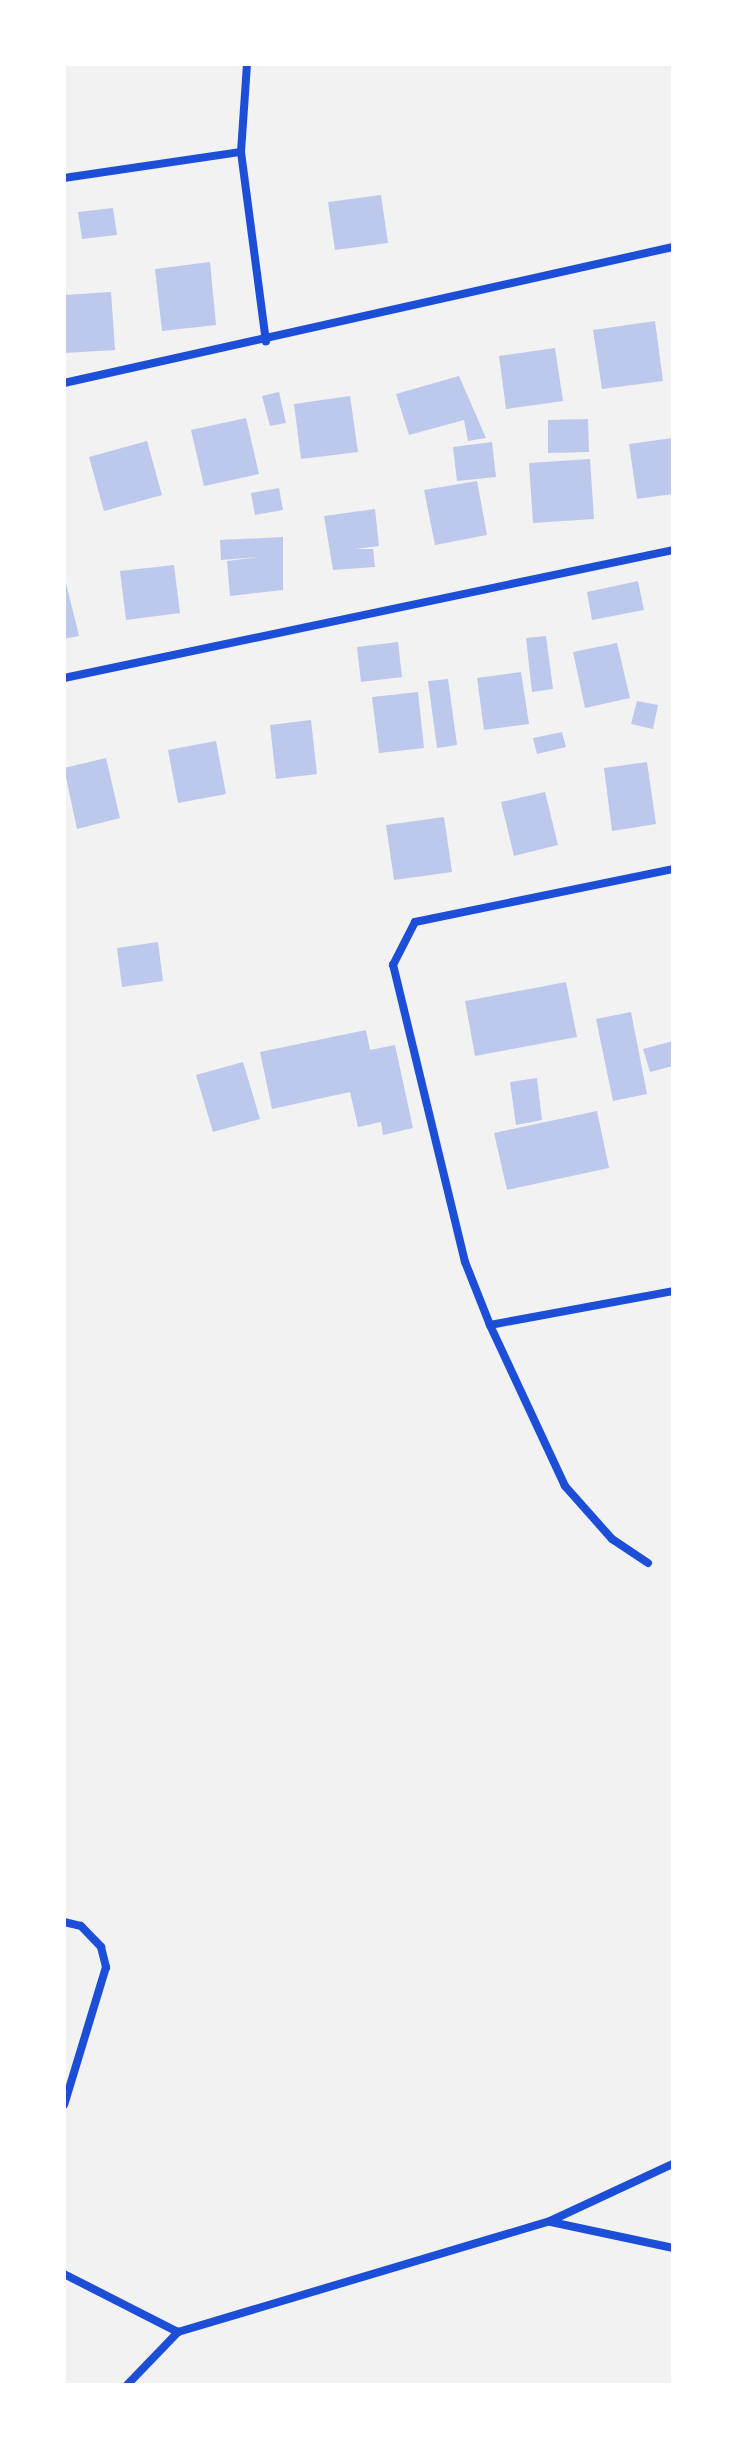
<!DOCTYPE html>
<html>
<head>
<meta charset="utf-8">
<style>
  body { margin:0 }
  #map { position:relative; width:737px; height:2449px; overflow:hidden; background:#f2f2f2; font-family:"DejaVu Sans",sans-serif }
  div>[style] { position:absolute }
  [style*='--x'] { left:calc(var(--x)*1px); top:calc(var(--y)*1px); width:calc(var(--w)*1px); rotate:calc(var(--a)*1deg) }
  .building>* { inset:0; background:#bdc9ec }
  .minor>* { height:8px; margin:-4px; padding:0 4px; transform-origin:4px; border-radius:4px; background:#1d4ed8 }
  span { translate:-50% -50%; white-space:nowrap; text-align:center; line-height:1.15; -webkit-text-stroke:6px #fff; paint-order:stroke }
  .frame { position:absolute; inset:0; border:66px solid #fff; pointer-events:none }
</style>
</head>
<body>
<div id="map">
  <div class="building">
    <div style="clip-path:polygon(381px 195px,388px 243px,335px 250px,328px 202px)"></div>
    <div style="clip-path:polygon(113px 208px,117px 235px,82px 239px,78px 212px)"></div>
    <div style="clip-path:polygon(210px 262px,216px 325px,162px 331px,155px 269px)"></div>
    <div style="clip-path:polygon(111px 292px,115px 350px,64px 353px,64px 295px)"></div>
    <div style="clip-path:polygon(655px 321px,663px 381px,602px 389px,593px 330px)"></div>
    <div style="clip-path:polygon(555px 348px,563px 401px,506px 409px,499px 356px)"></div>
    <div style="clip-path:polygon(459px 376px,486px 438px,468px 441px,464px 420px,409px 435px,396px 394px)"></div>
    <div style="clip-path:polygon(279px 392px,286px 423px,270px 426px,262px 396px)"></div>
    <div style="clip-path:polygon(350px 396px,358px 452px,301px 459px,294px 404px)"></div>
    <div style="clip-path:polygon(246px 418px,259px 474px,204px 486px,191px 430px)"></div>
    <div style="clip-path:polygon(588px 419px,589px 452px,548px 453px,548px 420px)"></div>
    <div style="clip-path:polygon(673px 438px,673px 494px,637px 499px,629px 444px)"></div>
    <div style="clip-path:polygon(147px 441px,162px 495px,104px 511px,89px 457px)"></div>
    <div style="clip-path:polygon(492px 442px,496px 477px,457px 481px,453px 447px)"></div>
    <div style="clip-path:polygon(590px 459px,594px 519px,533px 523px,529px 463px)"></div>
    <div style="clip-path:polygon(477px 481px,487px 535px,435px 545px,424px 490px)"></div>
    <div style="clip-path:polygon(279px 488px,283px 510px,255px 515px,251px 493px)"></div>
    <div style="clip-path:polygon(375px 509px,379px 546px,355px 549px,373px 549px,375px 567px,333px 570px,324px 516px)"></div>
    <div style="clip-path:polygon(283px 537px,283px 590px,230px 596px,227px 561px,260px 557px,221px 560px,220px 540px)"></div>
    <div style="clip-path:polygon(174px 565px,180px 613px,126px 620px,120px 571px)"></div>
    <div style="clip-path:polygon(64px 575px,79px 636px,64px 639px)"></div>
    <div style="clip-path:polygon(638px 581px,644px 610px,592px 620px,587px 592px)"></div>
    <div style="clip-path:polygon(546px 636px,553px 689px,532px 692px,526px 638px)"></div>
    <div style="clip-path:polygon(398px 642px,402px 677px,361px 682px,357px 647px)"></div>
    <div style="clip-path:polygon(617px 643px,630px 698px,585px 708px,573px 652px)"></div>
    <div style="clip-path:polygon(521px 672px,529px 724px,484px 730px,477px 678px)"></div>
    <div style="clip-path:polygon(448px 679px,457px 745px,437px 748px,428px 681px)"></div>
    <div style="clip-path:polygon(418px 692px,424px 748px,379px 753px,372px 697px)"></div>
    <div style="clip-path:polygon(637px 701px,658px 705px,653px 729px,631px 724px)"></div>
    <div style="clip-path:polygon(311px 720px,317px 774px,276px 779px,270px 725px)"></div>
    <div style="clip-path:polygon(562px 732px,566px 747px,537px 754px,533px 738px)"></div>
    <div style="clip-path:polygon(216px 741px,226px 794px,178px 803px,168px 750px)"></div>
    <div style="clip-path:polygon(106px 758px,120px 818px,77px 829px,64px 768px)"></div>
    <div style="clip-path:polygon(647px 762px,656px 824px,612px 831px,604px 768px)"></div>
    <div style="clip-path:polygon(545px 792px,558px 845px,514px 856px,501px 802px)"></div>
    <div style="clip-path:polygon(444px 817px,452px 872px,394px 880px,386px 825px)"></div>
    <div style="clip-path:polygon(158px 942px,163px 981px,122px 987px,117px 948px)"></div>
    <div style="clip-path:polygon(566px 982px,577px 1037px,475px 1056px,465px 1001px)"></div>
    <div style="clip-path:polygon(631px 1012px,647px 1094px,613px 1101px,596px 1019px)"></div>
    <div style="clip-path:polygon(366px 1030px,370px 1050px,395px 1045px,413px 1128px,383px 1135px,381px 1122px,358px 1127px,350px 1092px,272px 1109px,260px 1052px)"></div>
    <div style="clip-path:polygon(673px 1041px,673px 1066px,650px 1072px,643px 1049px)"></div>
    <div style="clip-path:polygon(243px 1062px,260px 1119px,213px 1132px,196px 1075px)"></div>
    <div style="clip-path:polygon(537px 1078px,542px 1120px,516px 1125px,510px 1082px)"></div>
    <div style="clip-path:polygon(597px 1111px,609px 1168px,507px 1190px,494px 1133px)"></div>
  </div>
  <div class="minor">
    <div style="--x:247;--y:64;--w:88;--a:93.9"></div>
    <div style="--x:241;--y:152;--w:191;--a:82.5"></div>
    <div style="--x:64;--y:178;--w:179;--a:-8.4"></div>
    <div style="--x:64;--y:383;--w:624;--a:-12.59"></div>
    <div style="--x:64;--y:678;--w:622;--a:-11.87"></div>
    <div style="--x:490;--y:1325;--w:186;--a:-10.5"></div>
    <div style="--x:648;--y:1563;--w:43;--a:-146.3"></div>
    <div style="--x:612;--y:1539;--w:71;--a:-131.6"></div>
    <div style="--x:565;--y:1486;--w:178;--a:-115"></div>
    <div style="--x:490;--y:1325;--w:68;--a:-111.6"></div>
    <div style="--x:465;--y:1262;--w:306;--a:-103.6"></div>
    <div style="--x:393;--y:965;--w:48;--a:-62.9"></div>
    <div style="--x:415;--y:922;--w:263;--a:-11.6"></div>
    <div style="--x:64;--y:1922;--w:17;--a:13"></div>
    <div style="--x:81;--y:1926;--w:29;--a:46"></div>
    <div style="--x:101;--y:1947;--w:21;--a:76"></div>
    <div style="--x:106;--y:1967;--w:144;--a:106.9"></div>
    <div style="--x:551;--y:2222;--w:125;--a:12"></div>
    <div style="--x:64;--y:2274;--w:128;--a:27"></div>
    <div style="--x:127;--y:2385;--w:74;--a:-46.1"></div>
    <div style="--x:178;--y:2332;--w:388;--a:-16.6"></div>
    <div style="--x:550;--y:2221;--w:136;--a:-24.9"></div>
  </div>
  <div class="frame"></div>
</div>
</body>
</html>
